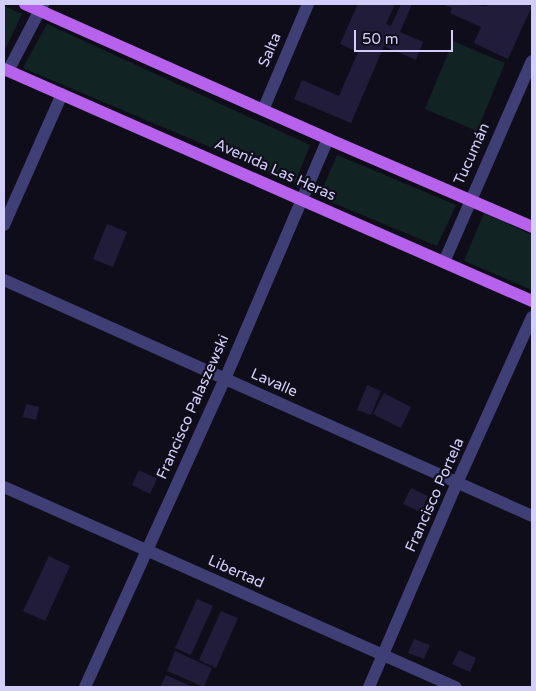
<!DOCTYPE html>
<html>
<head>
<meta charset="utf-8">
<style>
  body { margin:0 }
  #map { position:relative; width:536px; height:691px; overflow:hidden; background:#100d1b; font-family:"Varela Round",sans-serif }
  div>[style] { position:absolute }
  [style*='--x'] { left:calc(var(--x)*1px); top:calc(var(--y)*1px); width:calc(var(--w)*1px); rotate:calc(var(--a)*1deg) }
  .green>* { inset:0; background:#112423 }
  .building>* { inset:0; background:#211c3a }
  .minor>* { height:12px; margin:-6px; padding:0 6px; transform-origin:6px; border-radius:6px; background:#3f3e75 }
  .major>* { height:12px; margin:-6px; padding:0 6px; transform-origin:6px; border-radius:6px; background:#b662ec }
  span { translate:-50% -50%; white-space:nowrap; text-align:center; line-height:1.15; -webkit-text-stroke:4.5px #100d1b; paint-order:stroke }
  .street-label { font-size:15px; color:#d2cef9 }
  .frame { position:absolute; inset:0; border:5px solid #d2cef9; pointer-events:none }
  .scale { position:absolute; left:354px; top:30px; width:99px; height:22px; box-sizing:border-box; border:2px solid #d2cef9; border-top:0; padding-left:6px; font-size:15px; line-height:18px; white-space:nowrap; color:#d2cef9; -webkit-text-stroke:4px #100d1b; paint-order:stroke }
</style>
</head>
<body>
<div id="map">
  <div class="green">
    <div style="clip-path:polygon(4px 6px,22px 14px,4px 52px)"></div>
    <div style="clip-path:polygon(47px 24px,310px 145px,295px 183px,23px 68px)"></div>
    <div style="clip-path:polygon(453px 41px,505px 63px,477px 131px,425px 109px)"></div>
    <div style="clip-path:polygon(337px 155px,456px 205px,437px 246px,319px 197px)"></div>
    <div style="clip-path:polygon(484px 213px,532px 235px,532px 290px,464px 261px)"></div>
  </div>
  <div class="building">
    <div style="clip-path:polygon(358px 4px,395px 4px,386px 24px,391px 26px,401px 4px,412px 4px,400px 32px,423px 42px,416px 60px,384px 46px,351px 123px,294px 99px,302px 80px,339px 96px,358px 52px,340px 44px)"></div>
    <div style="clip-path:polygon(443px 4px,487px 6px,488px 4px,527px 4px,532px 6px,508px 59px,474px 43px,481px 27px,450px 13px,452px 8px)"></div>
    <div style="clip-path:polygon(107px 224px,127px 232px,113px 267px,93px 259px)"></div>
    <div style="clip-path:polygon(367px 385px,381px 391px,371px 415px,357px 410px)"></div>
    <div style="clip-path:polygon(384px 393px,411px 407px,401px 428px,373px 414px)"></div>
    <div style="clip-path:polygon(26px 404px,39px 407px,36px 420px,23px 417px)"></div>
    <div style="clip-path:polygon(139px 470px,157px 479px,150px 494px,132px 485px)"></div>
    <div style="clip-path:polygon(411px 488px,428px 496px,421px 512px,403px 504px)"></div>
    <div style="clip-path:polygon(49px 556px,70px 566px,45px 621px,23px 611px)"></div>
    <div style="clip-path:polygon(197px 599px,213px 606px,191px 655px,175px 648px)"></div>
    <div style="clip-path:polygon(221px 611px,238px 618px,216px 668px,199px 660px)"></div>
    <div style="clip-path:polygon(414px 639px,430px 645px,424px 659px,408px 653px)"></div>
    <div style="clip-path:polygon(459px 650px,476px 658px,470px 672px,452px 664px)"></div>
    <div style="clip-path:polygon(175px 651px,212px 668px,204px 687px,167px 671px)"></div>
    <div style="clip-path:polygon(166px 675px,193px 687px,160px 687px)"></div>
  </div>
  <div class="minor">
    <div style="--x:8;--y:71;--w:76;--a:-62.4"></div>
    <div style="--x:263;--y:110;--w:115;--a:-67"></div>
    <div style="--x:4;--y:225;--w:143;--a:-66.1"></div>
    <div style="--x:444;--y:262;--w:219;--a:-66.4"></div>
    <div style="--x:4;--y:280;--w:578;--a:24.08"></div>
    <div style="--x:4;--y:487;--w:494;--a:23.9"></div>
    <div style="--x:85;--y:687;--w:338;--a:-65.6"></div>
    <div style="--x:225;--y:379;--w:261;--a:-66.8"></div>
    <div style="--x:369;--y:687;--w:222;--a:-66.7"></div>
    <div style="--x:457;--y:483;--w:182;--a:-65.7"></div>
  </div>
  <div class="major">
    <div style="--x:25;--y:4;--w:332;--a:24"></div>
    <div style="--x:328;--y:139;--w:222;--a:23.3"></div>
    <div style="--x:4;--y:69;--w:577;--a:23.72"></div>
  </div>
  <div class="street-label">
    <span style="left:270px;top:50px;rotate:-67deg">Salta</span>
    <span style="left:472px;top:154px;rotate:-66deg">Tucumán</span>
    <span style="left:275px;top:170px;rotate:24deg">Avenida Las Heras</span>
    <span style="left:274px;top:383px;rotate:24deg">Lavalle</span>
    <span style="left:193px;top:407px;rotate:-66deg">Francisco Palaszewski</span>
    <span style="left:435px;top:495px;rotate:-66deg">Francisco Portela</span>
    <span style="left:236px;top:572px;rotate:24deg">Libertad</span>
  </div>
  <div class="frame"></div>
  <div class="scale">50 m</div>
</div>
</body>
</html>
